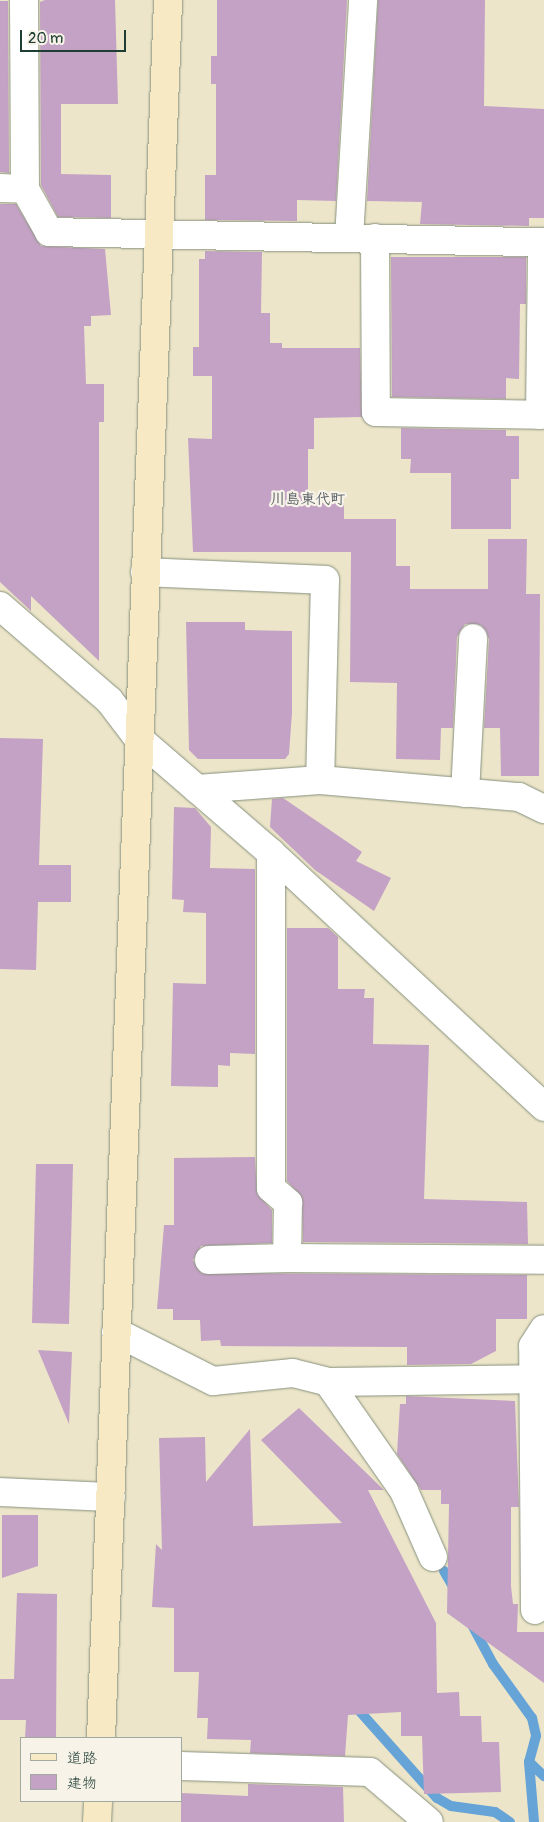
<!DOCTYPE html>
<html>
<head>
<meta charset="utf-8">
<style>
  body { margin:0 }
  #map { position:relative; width:544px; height:1822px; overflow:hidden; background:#ece5c9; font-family:Pangolin,"Klee One",sans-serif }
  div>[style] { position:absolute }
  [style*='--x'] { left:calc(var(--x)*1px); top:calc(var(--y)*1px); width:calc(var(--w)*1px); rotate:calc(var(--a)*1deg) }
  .stream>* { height:10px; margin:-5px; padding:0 5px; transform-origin:5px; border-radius:5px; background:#66a3d7 }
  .building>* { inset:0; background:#c4a2c5 }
  .roads { filter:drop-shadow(0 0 1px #86917e) drop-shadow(0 0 1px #86917e) }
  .street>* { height:28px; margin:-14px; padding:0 14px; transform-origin:14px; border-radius:14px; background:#fff }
  .secondary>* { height:28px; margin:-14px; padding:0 14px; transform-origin:14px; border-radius:14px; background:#f6e9c3 }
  span { translate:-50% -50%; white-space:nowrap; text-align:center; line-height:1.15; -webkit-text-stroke:4.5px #f7f3e8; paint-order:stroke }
  .neighbourhood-label { font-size:15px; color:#596067; font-weight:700 }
  .legend { position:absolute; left:20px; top:1737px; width:162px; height:65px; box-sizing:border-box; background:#f7f3e8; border:1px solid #a1aaa0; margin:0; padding:6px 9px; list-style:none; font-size:15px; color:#1f3d34 }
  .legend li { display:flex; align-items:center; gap:10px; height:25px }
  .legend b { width:25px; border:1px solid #a1aaa0 }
  .scale { position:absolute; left:20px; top:30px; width:106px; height:22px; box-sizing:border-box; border:2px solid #1f3d34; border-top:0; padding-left:6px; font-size:15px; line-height:18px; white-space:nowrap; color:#1f3d34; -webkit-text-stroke:4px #f7f3e8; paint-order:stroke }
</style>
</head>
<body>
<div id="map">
  <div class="stream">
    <div style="--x:444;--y:1571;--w:20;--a:60"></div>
    <div style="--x:471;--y:1623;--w:47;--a:61.8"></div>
    <div style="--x:493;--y:1664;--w:67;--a:54.2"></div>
    <div style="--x:532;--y:1718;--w:18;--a:77"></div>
    <div style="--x:536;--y:1736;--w:27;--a:105"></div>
    <div style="--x:529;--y:1762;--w:60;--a:85.2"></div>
    <div style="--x:355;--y:1706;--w:123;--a:48.3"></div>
    <div style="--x:437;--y:1798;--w:16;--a:30"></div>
    <div style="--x:451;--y:1806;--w:44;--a:7.8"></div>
    <div style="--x:495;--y:1812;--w:18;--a:34"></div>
    <div style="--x:529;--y:1762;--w:21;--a:43"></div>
  </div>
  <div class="building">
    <div style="clip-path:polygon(45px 0,115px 0,118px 104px,61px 104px,61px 174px,111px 175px,111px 218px,58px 217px,41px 185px,40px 2px)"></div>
    <div style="clip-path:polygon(217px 0,347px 0,336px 201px,297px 200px,297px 221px,205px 220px,205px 175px,216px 175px,216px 84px,211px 84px,211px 56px,217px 56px)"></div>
    <div style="clip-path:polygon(378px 0,485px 0,484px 106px,544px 109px,544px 218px,529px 218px,529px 226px,420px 224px,422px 202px,367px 201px)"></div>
    <div style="clip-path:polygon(0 1px,8px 1px,9px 173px,0 172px)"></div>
    <div style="clip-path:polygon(0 204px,16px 204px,41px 246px,105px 249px,111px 315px,91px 316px,91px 326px,84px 326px,86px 384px,104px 384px,104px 422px,99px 422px,99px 661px,31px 596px,31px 611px,0 582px)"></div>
    <div style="clip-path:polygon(205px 251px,262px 252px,261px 313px,270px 313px,270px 343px,282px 343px,282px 348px,360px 348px,362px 417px,314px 418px,314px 449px,308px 449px,308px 503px,344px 503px,344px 519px,396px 519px,396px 566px,410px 566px,410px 589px,488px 589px,488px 539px,527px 539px,526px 594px,540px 594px,539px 776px,501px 776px,500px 728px,484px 728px,489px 639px,481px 625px,465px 624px,457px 637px,453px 728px,441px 728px,440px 760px,396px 759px,397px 683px,350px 682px,351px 552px,193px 552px,188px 438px,212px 439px,212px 376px,193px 376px,193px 347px,199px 347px,199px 259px,205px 259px)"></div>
    <div style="clip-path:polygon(391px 257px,526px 257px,526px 304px,520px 304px,519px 379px,506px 378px,506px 399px,392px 397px)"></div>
    <div style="clip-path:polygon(401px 428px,506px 430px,506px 436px,519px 436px,519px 479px,511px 479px,511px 529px,451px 529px,451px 473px,410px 473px,411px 459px,401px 459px)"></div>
    <div style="clip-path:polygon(186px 622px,245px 622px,245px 630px,292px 631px,292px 713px,289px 754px,285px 759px,198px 759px,189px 750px)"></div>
    <div style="clip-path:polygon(0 738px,43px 739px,39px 865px,71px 865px,71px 902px,38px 902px,36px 970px,0 969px)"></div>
    <div style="clip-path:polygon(283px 798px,362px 852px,356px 861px,391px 878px,374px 911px,315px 870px,270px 827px,272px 799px)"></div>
    <div style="clip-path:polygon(174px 807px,195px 808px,211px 827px,210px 868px,255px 869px,255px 1054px,230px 1053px,230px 1066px,218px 1065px,218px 1087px,171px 1086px,173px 983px,206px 984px,206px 913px,183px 912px,184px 900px,172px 899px)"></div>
    <div style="clip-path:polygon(287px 928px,328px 928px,338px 937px,338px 989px,365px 989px,364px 998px,374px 998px,373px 1044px,429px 1045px,424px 1199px,527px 1202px,528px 1244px,303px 1242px,302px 1197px,287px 1181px)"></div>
    <div style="clip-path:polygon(255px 1157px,257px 1194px,272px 1210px,272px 1243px,201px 1246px,193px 1260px,201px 1273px,527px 1275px,527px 1319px,496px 1319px,496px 1351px,471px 1364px,407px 1365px,407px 1347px,221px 1346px,220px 1340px,201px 1341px,200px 1320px,173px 1320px,173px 1309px,157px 1309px,164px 1225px,174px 1225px,174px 1158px)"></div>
    <div style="clip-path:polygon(36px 1164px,73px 1164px,69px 1324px,32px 1323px)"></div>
    <div style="clip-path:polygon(38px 1350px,72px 1352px,69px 1424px)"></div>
    <div style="clip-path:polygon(406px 1396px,515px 1401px,519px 1507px,511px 1507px,511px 1586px,513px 1604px,518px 1604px,517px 1632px,544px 1632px,544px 1683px,447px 1613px,449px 1504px,441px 1504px,441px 1490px,421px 1490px,397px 1454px,400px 1404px,406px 1404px)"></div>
    <div style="clip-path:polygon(299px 1408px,384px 1490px,368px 1490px,436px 1623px,437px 1693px,459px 1692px,460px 1716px,481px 1716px,482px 1742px,499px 1742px,501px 1792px,424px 1794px,422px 1736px,401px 1736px,401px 1712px,348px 1715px,345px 1756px,250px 1753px,251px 1740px,207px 1739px,208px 1718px,197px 1718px,199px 1672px,174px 1672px,174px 1608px,152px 1607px,156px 1544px,162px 1550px,159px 1438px,205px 1437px,206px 1482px,250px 1429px,253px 1526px,342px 1523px,261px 1440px)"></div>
    <div style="clip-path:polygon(2px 1515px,38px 1515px,38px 1566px,2px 1578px)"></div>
    <div style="clip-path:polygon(17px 1593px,57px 1594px,56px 1738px,25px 1738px,26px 1720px,0 1720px,0 1679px,14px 1679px)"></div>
    <div style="clip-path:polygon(248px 1784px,343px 1787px,344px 1822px,181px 1822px,181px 1793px,248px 1796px)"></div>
  </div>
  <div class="roads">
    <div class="street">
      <div style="--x:24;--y:0;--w:189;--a:89.7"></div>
      <div style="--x:25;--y:189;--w:49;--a:60.8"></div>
      <div style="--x:49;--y:232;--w:495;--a:1.2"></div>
      <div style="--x:0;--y:188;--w:25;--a:2"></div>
      <div style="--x:349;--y:238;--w:238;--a:-86.6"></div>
      <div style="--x:375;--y:238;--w:174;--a:89.7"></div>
      <div style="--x:376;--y:412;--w:164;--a:1"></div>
      <div style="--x:540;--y:415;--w:173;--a:-89.3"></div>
      <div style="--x:145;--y:572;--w:180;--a:2.5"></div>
      <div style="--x:325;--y:580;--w:200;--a:91.4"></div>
      <div style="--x:0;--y:606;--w:144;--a:40.8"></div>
      <div style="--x:109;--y:700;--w:48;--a:52.7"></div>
      <div style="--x:138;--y:738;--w:176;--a:40.8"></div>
      <div style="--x:271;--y:853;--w:373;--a:42.9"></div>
      <div style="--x:197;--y:789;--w:123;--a:-4.2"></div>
      <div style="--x:320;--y:780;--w:200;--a:4.9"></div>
      <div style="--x:519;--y:797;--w:28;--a:26"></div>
      <div style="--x:465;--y:793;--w:155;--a:-87"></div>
      <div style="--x:271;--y:853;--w:335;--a:90"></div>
      <div style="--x:271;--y:1188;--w:23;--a:41"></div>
      <div style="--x:288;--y:1203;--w:55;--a:91"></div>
      <div style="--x:287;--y:1258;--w:257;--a:0.4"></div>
      <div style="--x:209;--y:1260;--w:78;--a:-1.5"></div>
      <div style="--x:116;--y:1332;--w:109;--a:26.8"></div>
      <div style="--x:213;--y:1381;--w:80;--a:-5.7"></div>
      <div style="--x:293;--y:1373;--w:36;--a:14"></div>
      <div style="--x:328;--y:1382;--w:205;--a:-0.8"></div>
      <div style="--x:328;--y:1382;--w:133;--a:55.1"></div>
      <div style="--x:404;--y:1491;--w:72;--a:66.3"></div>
      <div style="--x:0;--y:1492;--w:111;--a:2.6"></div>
      <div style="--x:535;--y:1610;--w:264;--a:-90.4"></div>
      <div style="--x:533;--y:1346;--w:20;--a:-57"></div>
      <div style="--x:181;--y:1766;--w:189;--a:1.8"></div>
      <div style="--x:370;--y:1772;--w:77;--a:40.3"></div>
    </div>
    <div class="secondary">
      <div style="--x:101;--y:1738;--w:1739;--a:-87.79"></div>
      <div style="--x:97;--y:1822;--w:21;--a:-87"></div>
    </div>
  </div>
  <div class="neighbourhood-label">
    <span style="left:308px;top:500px">川島東代町</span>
  </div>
  <ul class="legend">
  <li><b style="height:6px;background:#f6e9c3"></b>道路</li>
  <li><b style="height:14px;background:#c4a2c5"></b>建物</li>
  </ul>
  <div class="scale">20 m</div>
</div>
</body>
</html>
